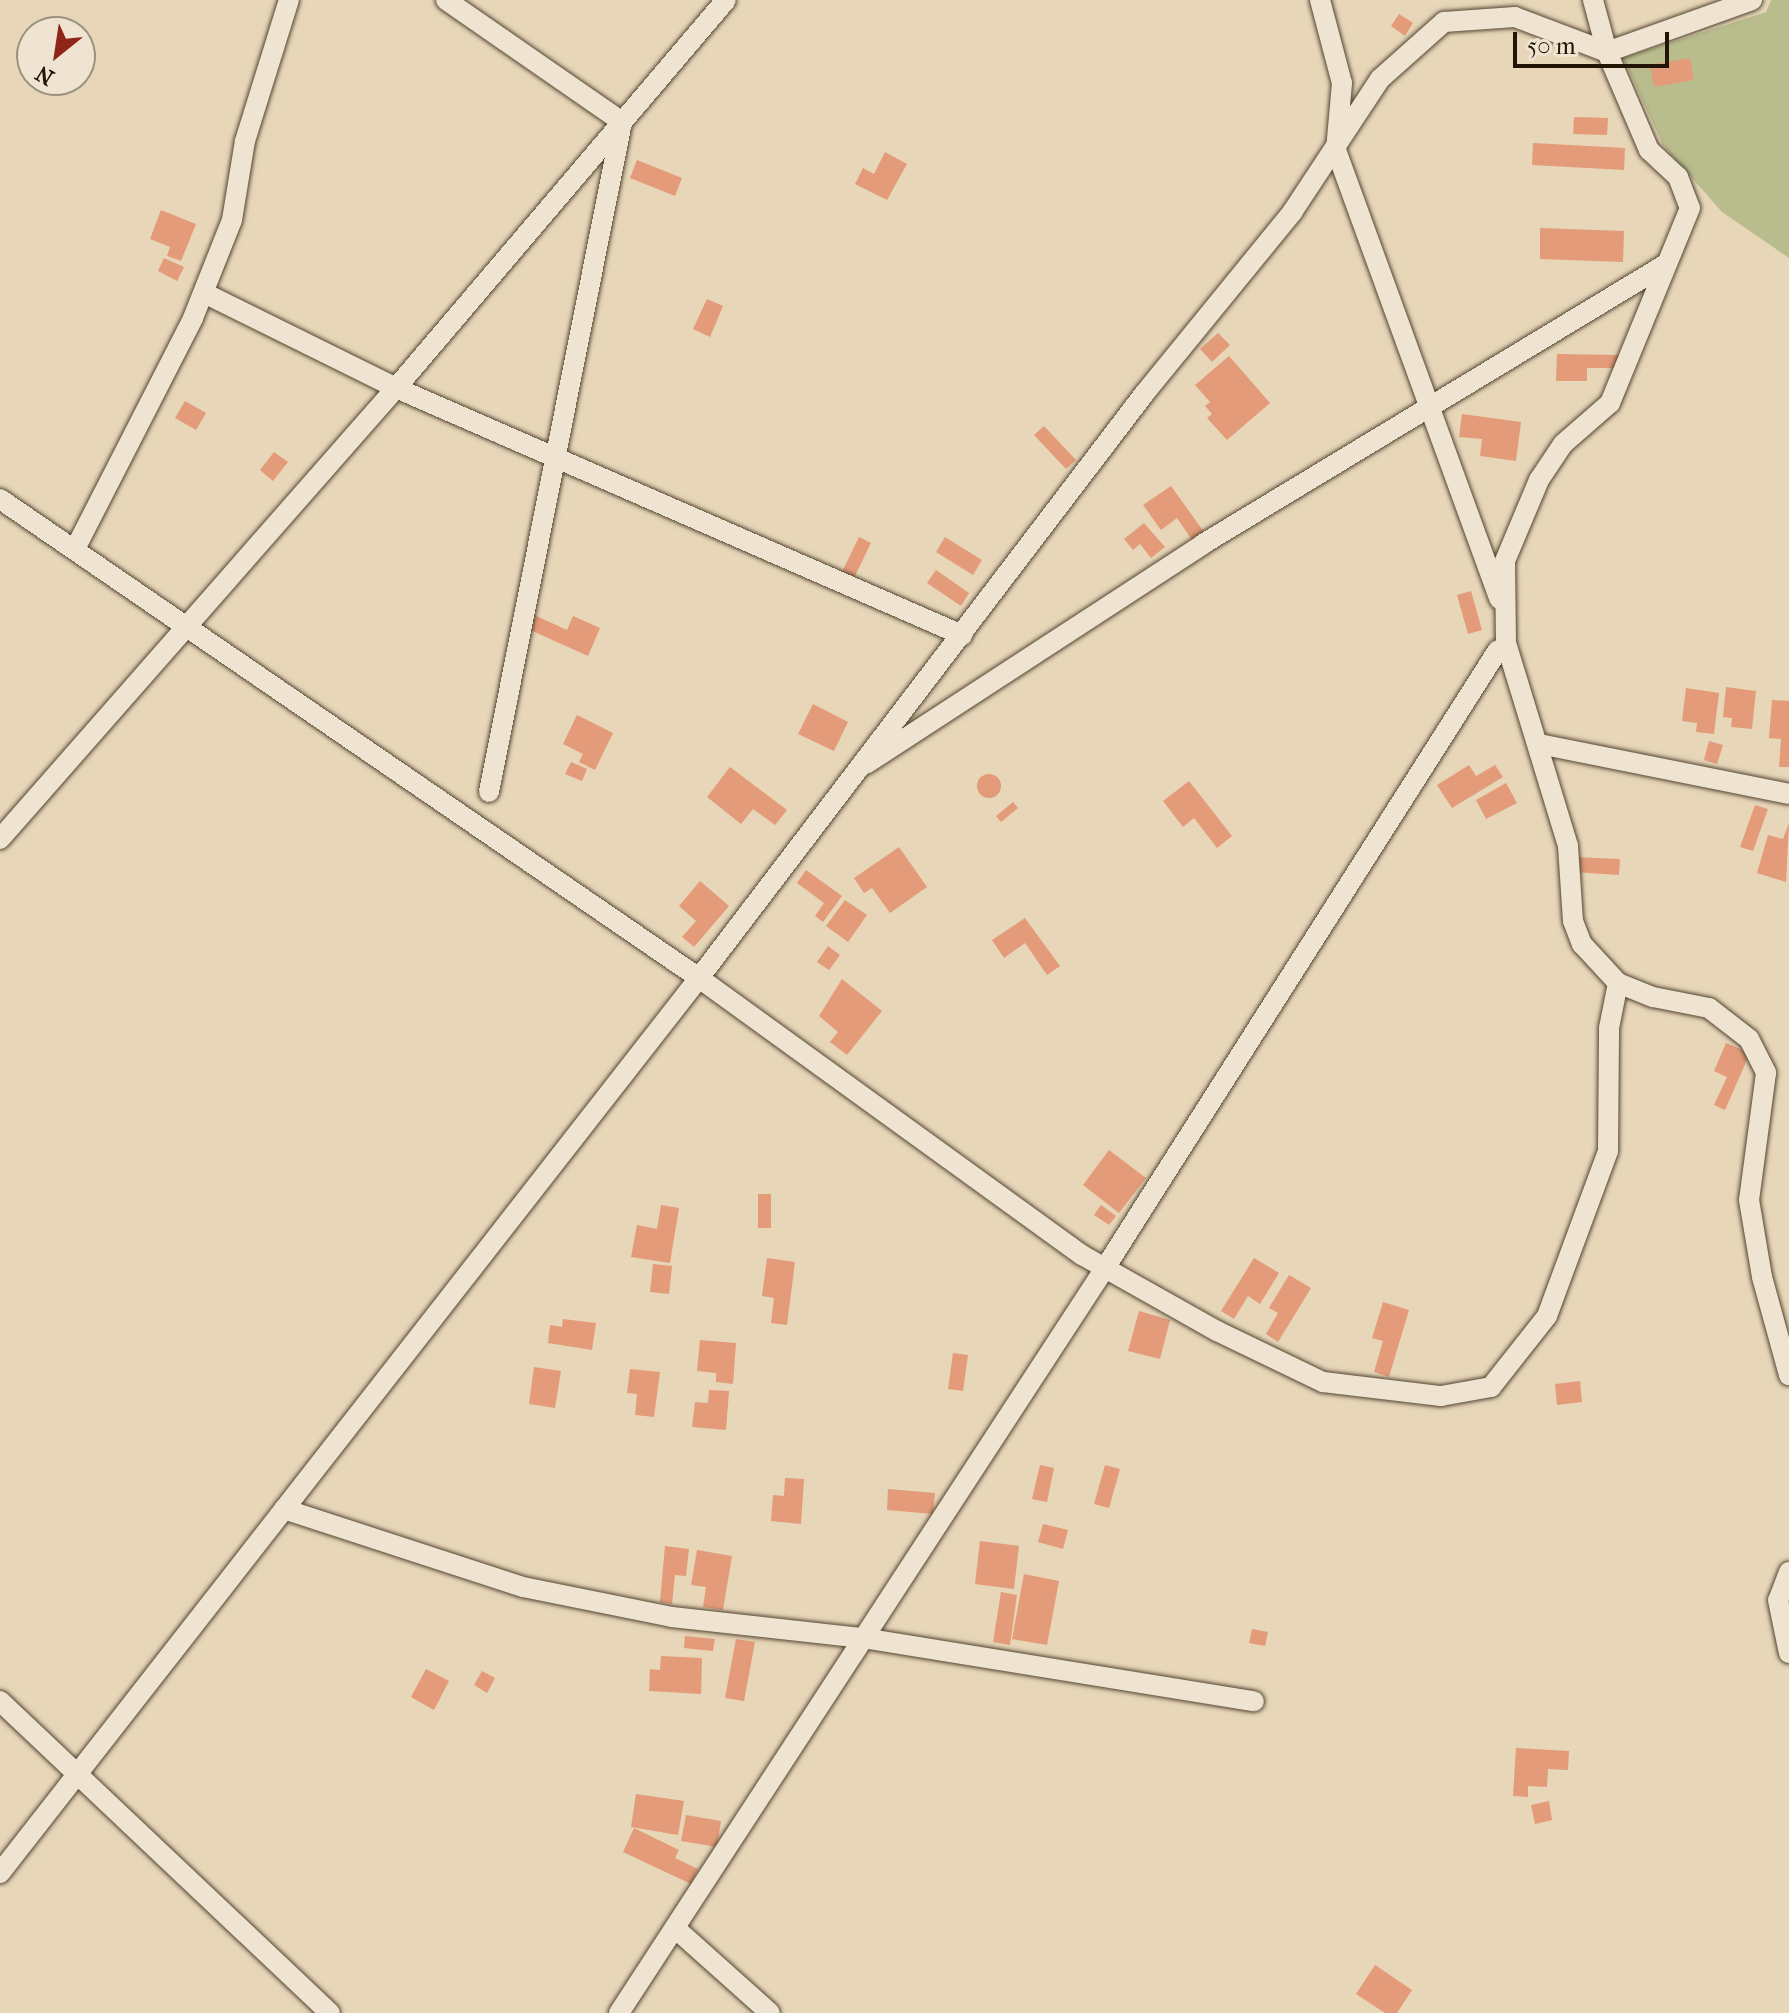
<!DOCTYPE html>
<html>
<head>
<meta charset="utf-8">
<style>
  body { margin:0 }
  #map { position:relative; width:1789px; height:2013px; overflow:hidden; background:#e7d6b8; font-family:"IM FELL French Canon",serif }
  div>[style] { position:absolute }
  [style*='--x'] { left:calc(var(--x)*1px); top:calc(var(--y)*1px); width:calc(var(--w)*1px); rotate:calc(var(--a)*1deg) }
  .green>* { inset:0; background:#b9bd8d }
  .building>* { inset:0; background:#e39b79 }
  .round { border-radius:50% }
  .roads { filter:drop-shadow(0 0 2px #534532) drop-shadow(0 0 2px #534532) }
  .minor>* { height:20px; margin:-10px; padding:0 10px; transform-origin:10px; border-radius:10px; background:#efe4d1 }
  span { translate:-50% -50%; white-space:nowrap; text-align:center; line-height:1.15; -webkit-text-stroke:6px #efe4d1; paint-order:stroke }
  .north { position:absolute; left:16px; top:16px; width:80px; height:80px; box-sizing:border-box; background:#efe4d1; border:2px solid #9d917f; border-radius:50%; rotate:210deg; font-size:22px; font-weight:700; line-height:32px; text-align:center; color:#221505 }
  .north::after { content:''; display:block; margin:auto; width:28px; height:36px; background:#8f2418; clip-path:polygon(50% 0,100% 100%,50% 72%,0 100%) }
  .scale { position:absolute; left:1513px; top:32px; width:156px; height:36px; box-sizing:border-box; border:4px solid #221505; border-top:0; padding-left:10px; font-size:24px; line-height:28px; white-space:nowrap; color:#221505; -webkit-text-stroke:6px #efe4d1; paint-order:stroke }
</style>
</head>
<body>
<div id="map">
  <div class="green">
    <div style="clip-path:polygon(1771px 0,1789px 0,1789px 258px,1722px 212px,1663px 145px,1623px 58px,1766px 12px)"></div>
  </div>
  <div class="building">
    <div style="clip-path:polygon(1399px 14px,1413px 23px,1405px 36px,1391px 26px)"></div>
    <div style="clip-path:polygon(1690px 58px,1694px 80px,1654px 87px,1650px 65px)"></div>
    <div style="clip-path:polygon(1574px 117px,1608px 118px,1607px 135px,1573px 134px)"></div>
    <div style="clip-path:polygon(1533px 143px,1625px 148px,1624px 170px,1532px 165px)"></div>
    <div style="clip-path:polygon(885px 152px,907px 164px,887px 200px,855px 184px,863px 168px,874px 174px)"></div>
    <div style="clip-path:polygon(637px 160px,682px 178px,675px 196px,630px 178px)"></div>
    <div style="clip-path:polygon(161px 210px,196px 224px,181px 261px,167px 256px,170px 247px,150px 239px)"></div>
    <div style="clip-path:polygon(1540px 228px,1624px 231px,1623px 262px,1540px 259px)"></div>
    <div style="clip-path:polygon(164px 258px,184px 267px,177px 281px,158px 271px)"></div>
    <div style="clip-path:polygon(707px 299px,723px 306px,710px 337px,693px 329px)"></div>
    <div style="clip-path:polygon(1218px 333px,1230px 345px,1212px 362px,1200px 349px)"></div>
    <div style="clip-path:polygon(1557px 354px,1619px 355px,1619px 368px,1587px 368px,1587px 381px,1556px 381px)"></div>
    <div style="clip-path:polygon(1229px 356px,1270px 403px,1227px 440px,1207px 418px,1212px 414px,1205px 406px,1210px 402px,1195px 385px)"></div>
    <div style="clip-path:polygon(185px 401px,206px 413px,196px 430px,175px 418px)"></div>
    <div style="clip-path:polygon(1462px 414px,1521px 422px,1516px 461px,1480px 456px,1482px 439px,1459px 437px)"></div>
    <div style="clip-path:polygon(1044px 426px,1076px 460px,1066px 469px,1034px 435px)"></div>
    <div style="clip-path:polygon(274px 452px,288px 462px,273px 481px,260px 470px)"></div>
    <div style="clip-path:polygon(1171px 486px,1204px 532px,1192px 540px,1177px 518px,1161px 530px,1143px 505px)"></div>
    <div style="clip-path:polygon(1144px 523px,1165px 547px,1151px 558px,1140px 544px,1133px 550px,1124px 539px)"></div>
    <div style="clip-path:polygon(859px 537px,871px 543px,852px 582px,840px 576px)"></div>
    <div style="clip-path:polygon(945px 537px,982px 560px,973px 575px,936px 552px)"></div>
    <div style="clip-path:polygon(936px 570px,969px 593px,961px 606px,927px 583px)"></div>
    <div style="clip-path:polygon(1471px 591px,1482px 630px,1468px 634px,1457px 595px)"></div>
    <div style="clip-path:polygon(534px 615px,567px 630px,573px 616px,600px 628px,588px 656px,528px 629px)"></div>
    <div style="clip-path:polygon(1726px 687px,1756px 691px,1752px 729px,1731px 727px,1732px 718px,1723px 717px)"></div>
    <div style="clip-path:polygon(1686px 688px,1719px 693px,1714px 734px,1696px 732px,1697px 723px,1682px 721px)"></div>
    <div style="clip-path:polygon(1772px 700px,1789px 701px,1789px 767px,1779px 767px,1781px 739px,1769px 738px)"></div>
    <div style="clip-path:polygon(813px 704px,848px 722px,834px 751px,798px 734px)"></div>
    <div style="clip-path:polygon(577px 715px,613px 733px,595px 770px,579px 762px,583px 754px,563px 744px)"></div>
    <div style="clip-path:polygon(1709px 741px,1723px 745px,1717px 764px,1704px 760px)"></div>
    <div style="clip-path:polygon(571px 762px,587px 769px,582px 781px,565px 774px)"></div>
    <div style="clip-path:polygon(1469px 765px,1476px 776px,1495px 765px,1503px 777px,1452px 808px,1437px 785px)"></div>
    <div style="clip-path:polygon(730px 767px,787px 810px,775px 825px,753px 809px,741px 824px,707px 797px)"></div>
    <div class="round" style="left:977px;top:774px;width:24px;height:24px"></div>
    <div style="clip-path:polygon(1189px 781px,1232px 836px,1217px 848px,1194px 818px,1183px 827px,1163px 801px)"></div>
    <div style="clip-path:polygon(1506px 783px,1517px 803px,1486px 819px,1476px 800px)"></div>
    <div style="clip-path:polygon(1013px 802px,1018px 808px,1001px 822px,996px 816px)"></div>
    <div style="clip-path:polygon(1755px 805px,1768px 809px,1753px 851px,1740px 847px)"></div>
    <div style="clip-path:polygon(1789px 823px,1786px 882px,1757px 873px,1768px 835px,1783px 839px)"></div>
    <div style="clip-path:polygon(899px 847px,927px 887px,890px 913px,872px 888px,864px 893px,854px 878px)"></div>
    <div style="clip-path:polygon(1575px 857px,1620px 859px,1619px 875px,1574px 872px)"></div>
    <div style="clip-path:polygon(806px 870px,842px 896px,823px 922px,815px 916px,824px 903px,797px 883px)"></div>
    <div style="clip-path:polygon(700px 881px,729px 906px,694px 947px,682px 937px,696px 921px,679px 906px)"></div>
    <div style="clip-path:polygon(845px 900px,867px 915px,848px 942px,826px 926px)"></div>
    <div style="clip-path:polygon(1025px 918px,1060px 966px,1047px 975px,1025px 943px,1004px 958px,992px 940px)"></div>
    <div style="clip-path:polygon(828px 946px,840px 955px,829px 970px,817px 962px)"></div>
    <div style="clip-path:polygon(842px 979px,882px 1011px,847px 1055px,830px 1042px,838px 1032px,819px 1016px)"></div>
    <div style="clip-path:polygon(1726px 1043px,1750px 1053px,1725px 1110px,1714px 1105px,1727px 1077px,1714px 1071px)"></div>
    <div style="clip-path:polygon(1109px 1150px,1146px 1178px,1119px 1213px,1083px 1185px)"></div>
    <div style="clip-path:polygon(758px 1194px,771px 1194px,771px 1228px,758px 1228px)"></div>
    <div style="clip-path:polygon(661px 1205px,679px 1208px,670px 1263px,631px 1257px,637px 1225px,657px 1229px)"></div>
    <div style="clip-path:polygon(1101px 1205px,1116px 1216px,1109px 1225px,1094px 1215px)"></div>
    <div style="clip-path:polygon(767px 1258px,795px 1262px,787px 1325px,771px 1323px,774px 1298px,762px 1296px)"></div>
    <div style="clip-path:polygon(1254px 1258px,1279px 1273px,1260px 1304px,1248px 1296px,1234px 1319px,1221px 1311px)"></div>
    <div style="clip-path:polygon(653px 1264px,672px 1266px,669px 1294px,650px 1292px)"></div>
    <div style="clip-path:polygon(1289px 1275px,1311px 1288px,1278px 1342px,1266px 1334px,1278px 1313px,1269px 1308px)"></div>
    <div style="clip-path:polygon(1383px 1302px,1409px 1310px,1389px 1377px,1374px 1372px,1383px 1341px,1372px 1338px)"></div>
    <div style="clip-path:polygon(1139px 1311px,1170px 1320px,1160px 1359px,1128px 1351px)"></div>
    <div style="clip-path:polygon(563px 1319px,596px 1323px,592px 1350px,548px 1343px,550px 1325px,562px 1327px)"></div>
    <div style="clip-path:polygon(700px 1340px,736px 1343px,733px 1384px,716px 1382px,716px 1373px,697px 1371px)"></div>
    <div style="clip-path:polygon(953px 1353px,968px 1355px,963px 1391px,948px 1389px)"></div>
    <div style="clip-path:polygon(534px 1367px,561px 1371px,555px 1408px,529px 1404px)"></div>
    <div style="clip-path:polygon(630px 1369px,660px 1372px,654px 1417px,635px 1415px,637px 1394px,627px 1393px)"></div>
    <div style="clip-path:polygon(1580px 1381px,1582px 1402px,1557px 1405px,1555px 1384px)"></div>
    <div style="clip-path:polygon(709px 1390px,729px 1391px,726px 1430px,692px 1427px,695px 1402px,708px 1403px)"></div>
    <div style="clip-path:polygon(1040px 1465px,1054px 1468px,1047px 1502px,1032px 1499px)"></div>
    <div style="clip-path:polygon(1105px 1465px,1120px 1469px,1109px 1508px,1094px 1504px)"></div>
    <div style="clip-path:polygon(785px 1478px,804px 1479px,801px 1524px,771px 1521px,773px 1495px,784px 1496px)"></div>
    <div style="clip-path:polygon(888px 1489px,935px 1493px,933px 1514px,887px 1510px)"></div>
    <div style="clip-path:polygon(1043px 1524px,1068px 1530px,1063px 1549px,1038px 1542px)"></div>
    <div style="clip-path:polygon(980px 1541px,1019px 1546px,1014px 1589px,975px 1584px)"></div>
    <div style="clip-path:polygon(665px 1546px,689px 1549px,686px 1576px,675px 1575px,672px 1604px,660px 1602px)"></div>
    <div style="clip-path:polygon(697px 1550px,732px 1556px,723px 1610px,703px 1607px,706px 1587px,691px 1585px)"></div>
    <div style="clip-path:polygon(1024px 1574px,1059px 1581px,1047px 1645px,1012px 1639px)"></div>
    <div style="clip-path:polygon(1001px 1592px,1017px 1595px,1010px 1645px,993px 1642px)"></div>
    <div style="clip-path:polygon(1252px 1629px,1268px 1632px,1265px 1646px,1249px 1643px)"></div>
    <div style="clip-path:polygon(685px 1636px,715px 1639px,713px 1651px,684px 1648px)"></div>
    <div style="clip-path:polygon(736px 1639px,755px 1642px,744px 1701px,725px 1698px)"></div>
    <div style="clip-path:polygon(661px 1656px,702px 1658px,701px 1694px,649px 1691px,650px 1669px,660px 1670px)"></div>
    <div style="clip-path:polygon(426px 1669px,449px 1681px,434px 1710px,411px 1697px)"></div>
    <div style="clip-path:polygon(482px 1671px,495px 1678px,487px 1693px,474px 1685px)"></div>
    <div style="clip-path:polygon(1516px 1748px,1569px 1751px,1568px 1770px,1548px 1769px,1547px 1787px,1528px 1786px,1528px 1797px,1513px 1796px)"></div>
    <div style="clip-path:polygon(636px 1794px,684px 1801px,678px 1835px,631px 1827px)"></div>
    <div style="clip-path:polygon(1549px 1801px,1552px 1820px,1535px 1824px,1531px 1805px)"></div>
    <div style="clip-path:polygon(686px 1815px,721px 1821px,717px 1847px,681px 1841px)"></div>
    <div style="clip-path:polygon(634px 1828px,679px 1850px,675px 1858px,698px 1869px,691px 1884px,623px 1852px)"></div>
    <div style="clip-path:polygon(1375px 1965px,1412px 1990px,1397px 2013px,1385px 2013px,1356px 1994px)"></div>
  </div>
  <div class="roads">
    <div class="minor">
      <div style="--x:446;--y:0;--w:214;--a:34.7"></div>
      <div style="--x:622;--y:122;--w:683;--a:101.23"></div>
      <div style="--x:1320;--y:0;--w:86;--a:75.2"></div>
      <div style="--x:1342;--y:83;--w:67;--a:95.1"></div>
      <div style="--x:1336;--y:150;--w:478;--a:70"></div>
      <div style="--x:1593;--y:0;--w:54;--a:74.9"></div>
      <div style="--x:1607;--y:52;--w:107;--a:66.8"></div>
      <div style="--x:1649;--y:150;--w:40;--a:43"></div>
      <div style="--x:1678;--y:177;--w:33;--a:69"></div>
      <div style="--x:1690;--y:208;--w:211;--a:112.3"></div>
      <div style="--x:1610;--y:403;--w:62;--a:138.9"></div>
      <div style="--x:1563;--y:444;--w:43;--a:123.7"></div>
      <div style="--x:1539;--y:480;--w:88;--a:112.8"></div>
      <div style="--x:1505;--y:561;--w:82;--a:89.3"></div>
      <div style="--x:1506;--y:643;--w:212;--a:73"></div>
      <div style="--x:1568;--y:846;--w:75;--a:86.2"></div>
      <div style="--x:1573;--y:921;--w:25;--a:69"></div>
      <div style="--x:1582;--y:944;--w:53;--a:47.3"></div>
      <div style="--x:1618;--y:983;--w:38;--a:22"></div>
      <div style="--x:1653;--y:997;--w:57;--a:11.1"></div>
      <div style="--x:1709;--y:1008;--w:51;--a:37.8"></div>
      <div style="--x:1749;--y:1039;--w:38;--a:63"></div>
      <div style="--x:1766;--y:1073;--w:128;--a:97.6"></div>
      <div style="--x:1749;--y:1200;--w:78;--a:80.4"></div>
      <div style="--x:1762;--y:1277;--w:102;--a:74.6"></div>
      <div style="--x:204;--y:293;--w:214;--a:26.3"></div>
      <div style="--x:396;--y:388;--w:618;--a:23.58"></div>
      <div style="--x:0;--y:499;--w:847;--a:34.42"></div>
      <div style="--x:699;--y:978;--w:473;--a:35.9"></div>
      <div style="--x:1082;--y:1255;--w:155;--a:29.4"></div>
      <div style="--x:1217;--y:1331;--w:118;--a:25.7"></div>
      <div style="--x:1323;--y:1382;--w:119;--a:6.8"></div>
      <div style="--x:1441;--y:1396;--w:51;--a:-10.2"></div>
      <div style="--x:1491;--y:1387;--w:90;--a:-51.7"></div>
      <div style="--x:1547;--y:1316;--w:176;--a:-69.7"></div>
      <div style="--x:1608;--y:1151;--w:123;--a:-89.5"></div>
      <div style="--x:1609;--y:1028;--w:46;--a:-78.7"></div>
      <div style="--x:75;--y:549;--w:259;--a:-62.9"></div>
      <div style="--x:193;--y:318;--w:105;--a:-68.3"></div>
      <div style="--x:232;--y:220;--w:80;--a:-80.7"></div>
      <div style="--x:245;--y:141;--w:148;--a:-72.7"></div>
      <div style="--x:1539;--y:744;--w:255;--a:11.3"></div>
      <div style="--x:866;--y:764;--w:402;--a:-33.1"></div>
      <div style="--x:1203;--y:544;--w:541;--a:-31.16"></div>
      <div style="--x:0;--y:839;--w:600;--a:-48.72"></div>
      <div style="--x:396;--y:388;--w:509;--a:-49.62"></div>
      <div style="--x:284;--y:1509;--w:251;--a:18.1"></div>
      <div style="--x:523;--y:1587;--w:152;--a:11.4"></div>
      <div style="--x:672;--y:1617;--w:192;--a:6.3"></div>
      <div style="--x:863;--y:1638;--w:396;--a:9.2"></div>
      <div style="--x:1789;--y:1572;--w:30;--a:111"></div>
      <div style="--x:1778;--y:1600;--w:54;--a:78.3"></div>
      <div style="--x:0;--y:1701;--w:454;--a:43.4"></div>
      <div style="--x:0;--y:1873;--w:1136;--a:-52.01"></div>
      <div style="--x:699;--y:978;--w:734;--a:-52.69"></div>
      <div style="--x:1144;--y:394;--w:236;--a:-50.8"></div>
      <div style="--x:1293;--y:211;--w:158;--a:-56.6"></div>
      <div style="--x:1380;--y:79;--w:86;--a:-41.7"></div>
      <div style="--x:1444;--y:22;--w:71;--a:-4"></div>
      <div style="--x:1515;--y:17;--w:98;--a:20.8"></div>
      <div style="--x:1607;--y:52;--w:154;--a:-19.7"></div>
      <div style="--x:675;--y:1928;--w:127;--a:41.8"></div>
      <div style="--x:619;--y:2013;--w:890;--a:-56.88"></div>
      <div style="--x:1105;--y:1268;--w:732;--a:-57.55"></div>
    </div>
  </div>
  <div class="north">N</div>
  <div class="scale">50 m</div>
</div>
</body>
</html>
